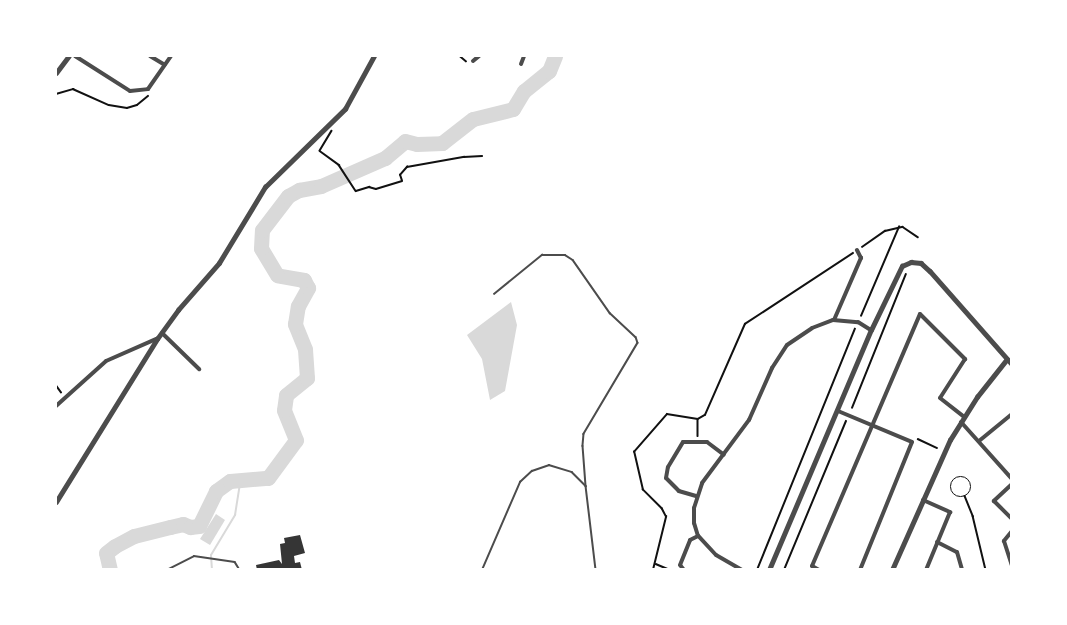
<!DOCTYPE html>
<html>
<head>
<meta charset="utf-8">
<style>
  body { margin:0 }
  #map { position:relative; width:1067px; height:625px; overflow:hidden; background:#fff; font-family:Ubuntu,sans-serif }
  div>[style] { position:absolute }
  [style*='--x'] { left:calc(var(--x)*1px); top:calc(var(--y)*1px); width:calc(var(--w)*1px); rotate:calc(var(--a)*1deg) }
  .water>* { inset:0; background:#d9d9d9 }
  .stream>* { height:2px; margin:-1px; padding:0 1px; transform-origin:1px; border-radius:1px; background:#d9d9d9 }
  .river>* { height:15px; margin:-7.5px; padding:0 7.5px; transform-origin:7.5px; border-radius:7.5px; background:#d9d9d9 }
  .building>* { inset:0; background:#353535 }
  .path>* { height:1.5px; margin:-0.75px; padding:0 0.75px; transform-origin:0.75px; border-radius:0.75px; background:#111 }
  .path>.ring { margin:-0.75px; padding:0; box-sizing:content-box; background:none; border:1.5px solid #111; border-radius:50% }
  .service>* { height:1.5px; margin:-0.75px; padding:0 0.75px; transform-origin:0.75px; border-radius:0.75px; background:#4c4c4c }
  .minor>* { height:4px; margin:-2px; padding:0 2px; transform-origin:2px; border-radius:2px; background:#4c4c4c }
  .tertiary>* { height:4.5px; margin:-2.25px; padding:0 2.25px; transform-origin:2.25px; border-radius:2.25px; background:#4c4c4c }
  span { translate:-50% -50%; white-space:nowrap; text-align:center; line-height:1.15; -webkit-text-stroke:4.5px #fff; paint-order:stroke }
  .frame { position:absolute; inset:0; border:57px solid #fff; pointer-events:none }
</style>
</head>
<body>
<div id="map">
  <div class="water">
    <div style="clip-path:polygon(511px 302px,517px 325px,505px 391px,490px 400px,482px 359px,467px 335px)"></div>
    <div style="clip-path:polygon(216px 514px,225px 520px,210px 545px,200px 539px)"></div>
  </div>
  <div class="stream">
    <div style="--x:212;--y:570;--w:15;--a:-94"></div>
    <div style="--x:211;--y:555;--w:47;--a:-59"></div>
    <div style="--x:235;--y:515;--w:36;--a:-81"></div>
  </div>
  <div class="river">
    <div style="--x:110;--y:570;--w:17;--a:-103"></div>
    <div style="--x:106;--y:553;--w:11;--a:-38"></div>
    <div style="--x:115;--y:546;--w:21;--a:-28"></div>
    <div style="--x:134;--y:536;--w:37;--a:-14"></div>
    <div style="--x:170;--y:527;--w:13;--a:-13"></div>
    <div style="--x:183;--y:524;--w:8;--a:23"></div>
    <div style="--x:190;--y:527;--w:9;--a:-6"></div>
    <div style="--x:199;--y:526;--w:39;--a:-64"></div>
    <div style="--x:216;--y:491;--w:17;--a:-36"></div>
    <div style="--x:230;--y:481;--w:38;--a:-5"></div>
    <div style="--x:268;--y:478;--w:47;--a:-53.6"></div>
    <div style="--x:296;--y:440;--w:32;--a:-112"></div>
    <div style="--x:284;--y:410;--w:15;--a:-82"></div>
    <div style="--x:286;--y:395;--w:27;--a:-39"></div>
    <div style="--x:307;--y:378;--w:29;--a:-94"></div>
    <div style="--x:305;--y:349;--w:27;--a:-112"></div>
    <div style="--x:295;--y:324;--w:18;--a:-81"></div>
    <div style="--x:298;--y:306;--w:21;--a:-61"></div>
    <div style="--x:308;--y:288;--w:9;--a:-117"></div>
    <div style="--x:304;--y:280;--w:27;--a:-170"></div>
    <div style="--x:277;--y:275;--w:31;--a:-121"></div>
    <div style="--x:261;--y:248;--w:18;--a:-87"></div>
    <div style="--x:262;--y:230;--w:43;--a:-52.6"></div>
    <div style="--x:288;--y:196;--w:13;--a:-29"></div>
    <div style="--x:299;--y:190;--w:22;--a:-10"></div>
    <div style="--x:321;--y:186;--w:70;--a:-23.6"></div>
    <div style="--x:385;--y:158;--w:26;--a:-40"></div>
    <div style="--x:405;--y:141;--w:12;--a:14"></div>
    <div style="--x:417;--y:144;--w:25;--a:-2"></div>
    <div style="--x:442;--y:143;--w:39;--a:-38"></div>
    <div style="--x:473;--y:119;--w:41;--a:-14"></div>
    <div style="--x:513;--y:109;--w:21;--a:-59"></div>
    <div style="--x:524;--y:91;--w:32;--a:-39"></div>
    <div style="--x:549;--y:71;--w:16;--a:-68"></div>
  </div>
  <div class="building">
    <div style="clip-path:polygon(300px 535px,305px 553px,294px 556px,295px 563px,300px 562px,302px 570px,257px 570px,256px 565px,279px 560px,282px 564px,280px 544px,285px 543px,284px 538px)"></div>
  </div>
  <div class="path">
    <div style="--x:460;--y:56;--w:8;--a:40"></div>
    <div style="--x:56;--y:94;--w:18;--a:-16"></div>
    <div style="--x:73;--y:89;--w:39;--a:24"></div>
    <div style="--x:109;--y:105;--w:18;--a:9"></div>
    <div style="--x:127;--y:108;--w:10;--a:-17"></div>
    <div style="--x:137;--y:105;--w:14;--a:-39"></div>
    <div style="--x:332;--y:131;--w:23;--a:121"></div>
    <div style="--x:320;--y:151;--w:24;--a:36"></div>
    <div style="--x:339;--y:165;--w:31;--a:57"></div>
    <div style="--x:356;--y:191;--w:14;--a:-17"></div>
    <div style="--x:369;--y:187;--w:7;--a:16"></div>
    <div style="--x:376;--y:189;--w:27;--a:-17"></div>
    <div style="--x:402;--y:181;--w:6;--a:-108"></div>
    <div style="--x:400;--y:175;--w:11;--a:-49"></div>
    <div style="--x:407;--y:167;--w:58;--a:-10"></div>
    <div style="--x:464;--y:157;--w:18;--a:-3"></div>
    <div style="--x:862;--y:247;--w:28;--a:-35"></div>
    <div style="--x:885;--y:231;--w:18;--a:-13"></div>
    <div style="--x:903;--y:227;--w:18;--a:34"></div>
    <div style="--x:861;--y:316;--w:97;--a:-66.9"></div>
    <div style="--x:56;--y:385;--w:9;--a:54"></div>
    <div style="--x:852;--y:408;--w:144;--a:-68.1"></div>
    <div style="--x:698;--y:420;--w:16;--a:90"></div>
    <div style="--x:918;--y:439;--w:21;--a:25"></div>
    <div class="ring" style="left:951px;top:477px;width:18.5px;height:18.5px"></div>
    <div style="--x:965;--y:496;--w:22;--a:68"></div>
    <div style="--x:973;--y:516;--w:56;--a:76.5"></div>
    <div style="--x:656;--y:564;--w:15;--a:23"></div>
    <div style="--x:653;--y:570;--w:55;--a:-76.2"></div>
    <div style="--x:666;--y:517;--w:9;--a:-117"></div>
    <div style="--x:662;--y:509;--w:27;--a:-135"></div>
    <div style="--x:643;--y:490;--w:39;--a:-103"></div>
    <div style="--x:634;--y:452;--w:50;--a:-49"></div>
    <div style="--x:667;--y:414;--w:31;--a:9"></div>
    <div style="--x:698;--y:419;--w:8;--a:-30"></div>
    <div style="--x:705;--y:415;--w:99;--a:-66.3"></div>
    <div style="--x:745;--y:324;--w:129;--a:-33.3"></div>
    <div style="--x:757;--y:570;--w:260;--a:-67.9"></div>
    <div style="--x:784;--y:570;--w:161;--a:-67.4"></div>
  </div>
  <div class="service">
    <div style="--x:494;--y:294;--w:62;--a:-39.1"></div>
    <div style="--x:542;--y:255;--w:23;--a:0"></div>
    <div style="--x:565;--y:255;--w:9;--a:32"></div>
    <div style="--x:573;--y:260;--w:65;--a:55.1"></div>
    <div style="--x:610;--y:313;--w:35;--a:43"></div>
    <div style="--x:636;--y:337;--w:6;--a:72"></div>
    <div style="--x:638;--y:343;--w:106;--a:120.7"></div>
    <div style="--x:584;--y:434;--w:12;--a:95"></div>
    <div style="--x:583;--y:446;--w:40;--a:85.7"></div>
    <div style="--x:167;--y:570;--w:30;--a:-27"></div>
    <div style="--x:194;--y:556;--w:41;--a:8.3"></div>
    <div style="--x:235;--y:562;--w:9;--a:58"></div>
    <div style="--x:482;--y:570;--w:96;--a:-66.6"></div>
    <div style="--x:520;--y:482;--w:16;--a:-43"></div>
    <div style="--x:532;--y:471;--w:18;--a:-19"></div>
    <div style="--x:549;--y:465;--w:24;--a:17"></div>
    <div style="--x:572;--y:472;--w:20;--a:45"></div>
    <div style="--x:586;--y:486;--w:85;--a:83.2"></div>
  </div>
  <div class="minor">
    <div style="--x:75;--y:56;--w:65;--a:32.5"></div>
    <div style="--x:130;--y:91;--w:18;--a:-6"></div>
    <div style="--x:148;--y:89;--w:40;--a:-55.1"></div>
    <div style="--x:150;--y:56;--w:17;--a:31"></div>
    <div style="--x:473;--y:61;--w:8;--a:-40"></div>
    <div style="--x:521;--y:64;--w:9;--a:-69"></div>
    <div style="--x:834;--y:320;--w:68;--a:-66.5"></div>
    <div style="--x:861;--y:258;--w:9;--a:-117"></div>
    <div style="--x:162;--y:333;--w:52;--a:44.2"></div>
    <div style="--x:56;--y:406;--w:67;--a:-42"></div>
    <div style="--x:106;--y:361;--w:55;--a:-23.7"></div>
    <div style="--x:838;--y:411;--w:80;--a:22.7"></div>
    <div style="--x:912;--y:442;--w:138;--a:112.1"></div>
    <div style="--x:961;--y:422;--w:76;--a:48.2"></div>
    <div style="--x:979;--y:441;--w:43;--a:-39.3"></div>
    <div style="--x:1012;--y:484;--w:25;--a:137"></div>
    <div style="--x:994;--y:501;--w:25;--a:45"></div>
    <div style="--x:696;--y:496;--w:18;--a:-164"></div>
    <div style="--x:679;--y:491;--w:18;--a:-135"></div>
    <div style="--x:666;--y:478;--w:11;--a:-80"></div>
    <div style="--x:668;--y:467;--w:29;--a:-59"></div>
    <div style="--x:683;--y:442;--w:24;--a:0"></div>
    <div style="--x:707;--y:442;--w:21;--a:37"></div>
    <div style="--x:923;--y:500;--w:30;--a:24"></div>
    <div style="--x:950;--y:512;--w:63;--a:112.5"></div>
    <div style="--x:1012;--y:531;--w:13;--a:129"></div>
    <div style="--x:1004;--y:541;--w:25;--a:72"></div>
    <div style="--x:937;--y:542;--w:22;--a:27"></div>
    <div style="--x:957;--y:552;--w:19;--a:74"></div>
    <div style="--x:684;--y:570;--w:6;--a:-129"></div>
    <div style="--x:680;--y:565;--w:27;--a:-68"></div>
    <div style="--x:690;--y:540;--w:9;--a:-27"></div>
    <div style="--x:742;--y:570;--w:30;--a:-150"></div>
    <div style="--x:716;--y:555;--w:26;--a:-133"></div>
    <div style="--x:698;--y:536;--w:14;--a:-107"></div>
    <div style="--x:694;--y:523;--w:15;--a:-90"></div>
    <div style="--x:694;--y:508;--w:26;--a:-72"></div>
    <div style="--x:702;--y:483;--w:79;--a:-53.3"></div>
    <div style="--x:749;--y:420;--w:57;--a:-66.1"></div>
    <div style="--x:772;--y:368;--w:27;--a:-57"></div>
    <div style="--x:787;--y:345;--w:30;--a:-34"></div>
    <div style="--x:812;--y:328;--w:22;--a:-21"></div>
    <div style="--x:833;--y:320;--w:25;--a:5"></div>
    <div style="--x:858;--y:322;--w:15;--a:32"></div>
    <div style="--x:819;--y:570;--w:8;--a:-150"></div>
    <div style="--x:812;--y:566;--w:274;--a:-66.8"></div>
    <div style="--x:920;--y:314;--w:64;--a:45"></div>
    <div style="--x:965;--y:359;--w:46;--a:122.7"></div>
    <div style="--x:940;--y:398;--w:31;--a:38"></div>
  </div>
  <div class="tertiary">
    <div style="--x:56;--y:73;--w:21;--a:-53"></div>
    <div style="--x:56;--y:502;--w:192;--a:-58.2"></div>
    <div style="--x:157;--y:339;--w:36;--a:-54"></div>
    <div style="--x:178;--y:310;--w:62;--a:-48.9"></div>
    <div style="--x:219;--y:263;--w:89;--a:-58.8"></div>
    <div style="--x:265;--y:187;--w:112;--a:-44.3"></div>
    <div style="--x:345;--y:109;--w:60;--a:-61.3"></div>
    <div style="--x:769;--y:570;--w:261;--a:-67"></div>
    <div style="--x:871;--y:330;--w:71;--a:-64.2"></div>
    <div style="--x:902;--y:266;--w:10;--a:-24"></div>
    <div style="--x:911;--y:262;--w:10;--a:6"></div>
    <div style="--x:921;--y:263;--w:12;--a:42"></div>
    <div style="--x:930;--y:271;--w:124;--a:48.6"></div>
    <div style="--x:892;--y:570;--w:142;--a:-66"></div>
    <div style="--x:950;--y:440;--w:51;--a:-57.9"></div>
    <div style="--x:977;--y:397;--w:48;--a:-51.7"></div>
  </div>
  <div class="frame"></div>
</div>
</body>
</html>
